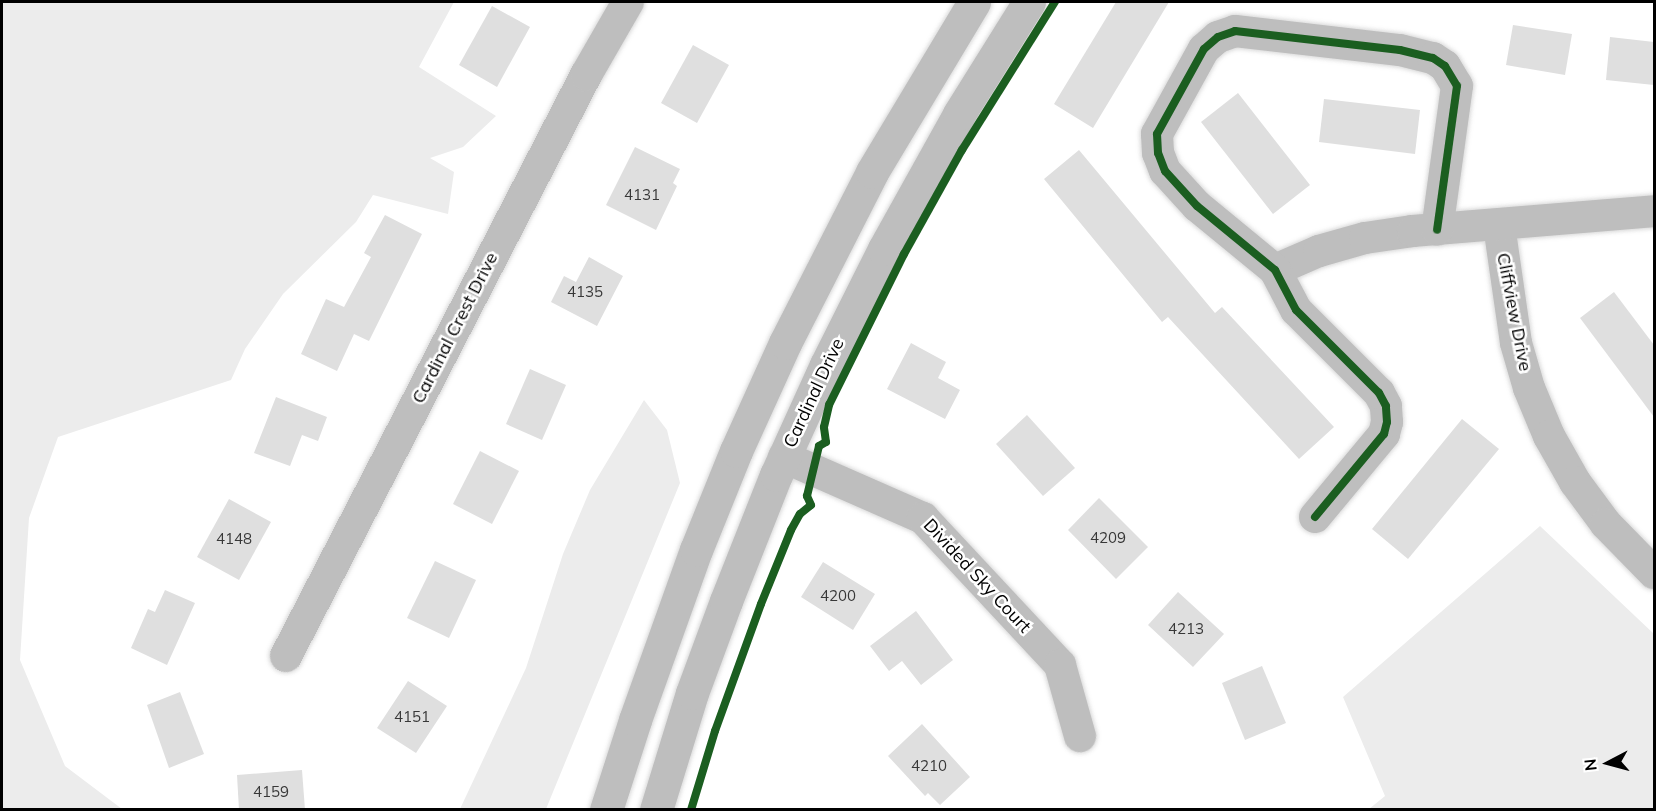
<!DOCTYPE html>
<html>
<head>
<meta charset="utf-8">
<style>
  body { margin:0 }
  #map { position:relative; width:1656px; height:811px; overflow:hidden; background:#fff; font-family:Mulish,sans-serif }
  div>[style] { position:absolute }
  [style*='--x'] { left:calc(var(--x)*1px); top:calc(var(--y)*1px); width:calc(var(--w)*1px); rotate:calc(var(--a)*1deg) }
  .green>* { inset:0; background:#ececec }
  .building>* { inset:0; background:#dfdfdf }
  .roads { filter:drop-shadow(0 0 2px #dbdbdb) drop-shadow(0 0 2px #dbdbdb) }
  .minor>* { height:32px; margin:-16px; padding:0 16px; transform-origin:16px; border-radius:16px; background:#bebebe }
  .major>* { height:33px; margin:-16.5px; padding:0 16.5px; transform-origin:16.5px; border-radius:16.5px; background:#bebebe }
  .cycleway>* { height:8px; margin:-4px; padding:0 4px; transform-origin:4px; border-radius:4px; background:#1b5e20 }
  span { translate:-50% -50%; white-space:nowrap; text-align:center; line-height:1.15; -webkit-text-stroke:5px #fff; paint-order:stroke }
  .number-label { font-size:15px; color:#383838 }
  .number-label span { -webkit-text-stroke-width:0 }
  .street-label { font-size:18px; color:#000 }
  .frame { position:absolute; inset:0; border:3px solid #000; pointer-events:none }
  .north { position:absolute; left:1578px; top:733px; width:60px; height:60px; -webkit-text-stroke:4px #fff; paint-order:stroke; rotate:264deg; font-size:16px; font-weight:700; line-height:24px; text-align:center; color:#000 }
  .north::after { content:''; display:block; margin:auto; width:21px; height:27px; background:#000; clip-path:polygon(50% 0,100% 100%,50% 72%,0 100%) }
</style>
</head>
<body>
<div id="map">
  <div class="green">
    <div style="clip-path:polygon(2px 2px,454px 2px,419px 67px,496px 116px,463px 147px,430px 158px,454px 172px,448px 214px,373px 195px,356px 222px,283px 294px,245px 349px,231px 380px,58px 437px,29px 518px,20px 660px,65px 766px,122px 809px,2px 809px)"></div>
    <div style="clip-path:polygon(644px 400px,667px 430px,680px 483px,546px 809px,460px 809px,526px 668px,563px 554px,590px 490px)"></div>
    <div style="clip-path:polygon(1540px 526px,1654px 634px,1654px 809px,1369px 809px,1385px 796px,1343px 697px)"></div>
  </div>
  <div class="building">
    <div style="clip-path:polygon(1116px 2px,1169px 2px,1093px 128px,1054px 104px)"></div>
    <div style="clip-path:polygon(492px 6px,530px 27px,497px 87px,459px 65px)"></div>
    <div style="clip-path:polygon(1513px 25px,1572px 34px,1565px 75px,1506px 65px)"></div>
    <div style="clip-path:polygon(1610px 37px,1654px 42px,1654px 85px,1606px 80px)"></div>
    <div style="clip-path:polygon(693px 45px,729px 65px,697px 123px,661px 103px)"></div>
    <div style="clip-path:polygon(1238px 93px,1310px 185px,1273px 214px,1201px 122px)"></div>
    <div style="clip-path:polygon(1324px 99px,1420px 110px,1415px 154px,1319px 142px)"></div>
    <div style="clip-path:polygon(635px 147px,680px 169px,673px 183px,677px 186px,656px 230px,606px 205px)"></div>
    <div style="clip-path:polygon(1079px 150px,1215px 313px,1222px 307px,1334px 427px,1299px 459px,1168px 317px,1162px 322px,1044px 179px)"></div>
    <div style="clip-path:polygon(385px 215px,422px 234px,369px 341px,354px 334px,337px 371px,301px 354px,326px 299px,344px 307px,371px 257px,364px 253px)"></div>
    <div style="clip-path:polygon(589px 257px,623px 276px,597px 326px,551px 302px,564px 276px,576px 282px)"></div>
    <div style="clip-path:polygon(1614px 292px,1654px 345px,1654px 417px,1580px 318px)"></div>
    <div style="clip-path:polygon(911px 343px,946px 362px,938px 378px,960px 390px,945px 419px,887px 389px)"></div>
    <div style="clip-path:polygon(530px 369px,566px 385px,542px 440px,506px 424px)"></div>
    <div style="clip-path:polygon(276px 397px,327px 417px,318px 441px,302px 435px,290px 466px,254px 453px)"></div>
    <div style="clip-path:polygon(1027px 415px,1075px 468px,1043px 496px,996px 444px)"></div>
    <div style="clip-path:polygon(1462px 419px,1499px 449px,1408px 559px,1372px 529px)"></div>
    <div style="clip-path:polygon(480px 451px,519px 471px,492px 524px,453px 504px)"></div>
    <div style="clip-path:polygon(1099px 498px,1148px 547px,1116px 579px,1068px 530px)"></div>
    <div style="clip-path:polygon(229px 499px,271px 522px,239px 580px,197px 557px)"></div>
    <div style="clip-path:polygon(435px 561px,476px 580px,449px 638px,407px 618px)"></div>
    <div style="clip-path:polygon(823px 562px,875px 594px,853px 630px,801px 597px)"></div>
    <div style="clip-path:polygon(165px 590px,195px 603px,167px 665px,131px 648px,148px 609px,155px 612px)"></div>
    <div style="clip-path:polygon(1178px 592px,1224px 634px,1193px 667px,1148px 625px)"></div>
    <div style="clip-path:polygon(916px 611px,953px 660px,921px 685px,902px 661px,889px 671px,870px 646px)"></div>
    <div style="clip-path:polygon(1262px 666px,1286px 723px,1245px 740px,1222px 683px)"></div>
    <div style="clip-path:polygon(408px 681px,447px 706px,416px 753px,377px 728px)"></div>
    <div style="clip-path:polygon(180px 692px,204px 754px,169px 768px,147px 705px)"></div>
    <div style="clip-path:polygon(922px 724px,970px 777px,940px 805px,928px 793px,925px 796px,888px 756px)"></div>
    <div style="clip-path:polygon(302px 770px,305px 810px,239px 810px,237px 775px)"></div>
  </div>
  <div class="roads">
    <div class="minor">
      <div style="--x:1499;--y:225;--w:119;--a:81.8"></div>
      <div style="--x:1516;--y:343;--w:47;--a:73.9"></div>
      <div style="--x:1529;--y:388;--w:52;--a:67.4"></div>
      <div style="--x:1549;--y:436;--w:53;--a:60.5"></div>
      <div style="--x:1575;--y:482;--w:52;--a:53.6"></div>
      <div style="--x:1606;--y:524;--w:69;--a:45.6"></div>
      <div style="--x:1275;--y:270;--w:48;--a:-23.4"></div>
      <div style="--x:1319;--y:251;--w:48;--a:-15.8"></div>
      <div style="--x:1365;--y:238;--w:49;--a:-8.3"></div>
      <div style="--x:1413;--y:231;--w:242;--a:-4.7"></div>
      <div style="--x:784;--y:457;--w:152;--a:23.7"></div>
      <div style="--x:923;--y:518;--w:201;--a:47"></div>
      <div style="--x:1060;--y:665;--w:74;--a:74.3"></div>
      <div style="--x:1315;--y:517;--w:108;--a:-50.3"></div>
      <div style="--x:1384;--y:434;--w:12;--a:-76"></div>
      <div style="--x:1387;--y:422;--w:16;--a:-94"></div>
      <div style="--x:1386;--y:406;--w:15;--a:-118"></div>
      <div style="--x:1379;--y:393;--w:117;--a:-135"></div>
      <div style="--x:1296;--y:310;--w:45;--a:-117.7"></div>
      <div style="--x:1275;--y:270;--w:101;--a:-140.6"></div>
      <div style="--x:1197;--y:206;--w:47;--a:-132.4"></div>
      <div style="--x:1165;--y:171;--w:19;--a:-111"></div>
      <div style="--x:1158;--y:153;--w:19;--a:-93"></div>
      <div style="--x:1157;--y:134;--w:97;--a:-61.1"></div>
      <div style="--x:1204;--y:49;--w:18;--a:-41"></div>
      <div style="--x:1218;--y:37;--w:18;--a:-19"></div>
      <div style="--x:1235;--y:31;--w:166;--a:6.6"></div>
      <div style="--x:1400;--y:50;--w:34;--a:14"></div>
      <div style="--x:1433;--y:58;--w:14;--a:34"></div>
      <div style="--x:1445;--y:66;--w:23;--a:59"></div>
      <div style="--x:1457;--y:86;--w:145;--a:97.9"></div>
      <div style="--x:286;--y:656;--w:654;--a:-62.69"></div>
      <div style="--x:586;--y:75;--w:84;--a:-60.1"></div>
    </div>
    <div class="major">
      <div style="--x:606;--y:810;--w:95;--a:-72.1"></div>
      <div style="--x:635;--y:720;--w:181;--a:-70.3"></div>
      <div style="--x:696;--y:550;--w:107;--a:-68"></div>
      <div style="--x:736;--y:451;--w:119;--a:-65.6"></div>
      <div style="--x:785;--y:343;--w:192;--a:-63"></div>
      <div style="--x:872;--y:172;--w:198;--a:-59"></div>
      <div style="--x:656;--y:810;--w:122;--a:-72.9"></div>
      <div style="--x:692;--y:693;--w:98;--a:-69.7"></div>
      <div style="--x:726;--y:601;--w:136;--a:-68.4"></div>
      <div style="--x:776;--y:475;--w:121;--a:-65.6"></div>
      <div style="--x:826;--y:365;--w:130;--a:-63.4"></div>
      <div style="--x:884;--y:249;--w:154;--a:-60.9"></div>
      <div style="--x:959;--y:114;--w:132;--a:-58"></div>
    </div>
  </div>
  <div class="cycleway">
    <div style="--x:1315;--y:517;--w:108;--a:-50.3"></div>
    <div style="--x:1384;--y:434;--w:12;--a:-76"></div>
    <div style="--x:1387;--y:422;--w:16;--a:-94"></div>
    <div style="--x:1386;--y:406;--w:15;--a:-118"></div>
    <div style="--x:1379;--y:393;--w:117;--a:-135"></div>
    <div style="--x:1296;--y:310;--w:45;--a:-117.7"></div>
    <div style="--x:1275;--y:270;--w:101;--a:-140.6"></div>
    <div style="--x:1197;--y:206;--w:47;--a:-132.4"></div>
    <div style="--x:1165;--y:171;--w:19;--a:-111"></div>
    <div style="--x:1158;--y:153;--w:19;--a:-93"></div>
    <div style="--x:1157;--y:134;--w:97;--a:-61.1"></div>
    <div style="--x:1204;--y:49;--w:18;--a:-41"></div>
    <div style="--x:1218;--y:37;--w:18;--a:-19"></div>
    <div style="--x:1235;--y:31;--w:166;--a:6.6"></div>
    <div style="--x:1400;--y:50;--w:34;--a:14"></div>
    <div style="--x:1433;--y:58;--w:14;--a:34"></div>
    <div style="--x:1445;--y:66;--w:23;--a:59"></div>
    <div style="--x:1457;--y:86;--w:145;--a:97.9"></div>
    <div style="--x:691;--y:810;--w:83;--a:-73.1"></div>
    <div style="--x:715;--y:731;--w:135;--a:-70.1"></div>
    <div style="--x:761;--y:604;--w:80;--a:-67.9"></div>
    <div style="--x:791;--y:530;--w:18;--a:-61"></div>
    <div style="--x:800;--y:514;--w:14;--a:-39"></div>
    <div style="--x:811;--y:505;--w:10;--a:-114"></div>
    <div style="--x:807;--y:496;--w:51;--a:-76.5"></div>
    <div style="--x:819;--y:446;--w:8;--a:-30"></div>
    <div style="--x:826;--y:442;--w:15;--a:-98"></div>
    <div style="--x:824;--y:427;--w:23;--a:-77"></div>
    <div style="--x:829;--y:405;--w:169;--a:-63.6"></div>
    <div style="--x:904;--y:254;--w:119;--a:-60.9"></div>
    <div style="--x:962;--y:150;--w:175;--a:-57.9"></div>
  </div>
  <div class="number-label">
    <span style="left:642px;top:195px">4131</span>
    <span style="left:585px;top:292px">4135</span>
    <span style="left:1108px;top:538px">4209</span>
    <span style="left:234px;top:539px">4148</span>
    <span style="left:838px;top:596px">4200</span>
    <span style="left:1186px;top:629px">4213</span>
    <span style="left:412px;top:717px">4151</span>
    <span style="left:929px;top:766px">4210</span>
    <span style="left:271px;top:792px">4159</span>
  </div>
  <div class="street-label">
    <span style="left:1514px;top:312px;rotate:79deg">Cliffview Drive</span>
    <span style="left:455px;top:328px;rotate:-63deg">Cardinal Crest Drive</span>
    <span style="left:814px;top:393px;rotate:-65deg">Cardinal Drive</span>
    <span style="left:977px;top:576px;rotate:47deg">Divided Sky Court</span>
  </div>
  <div class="frame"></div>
  <div class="north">N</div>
</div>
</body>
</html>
